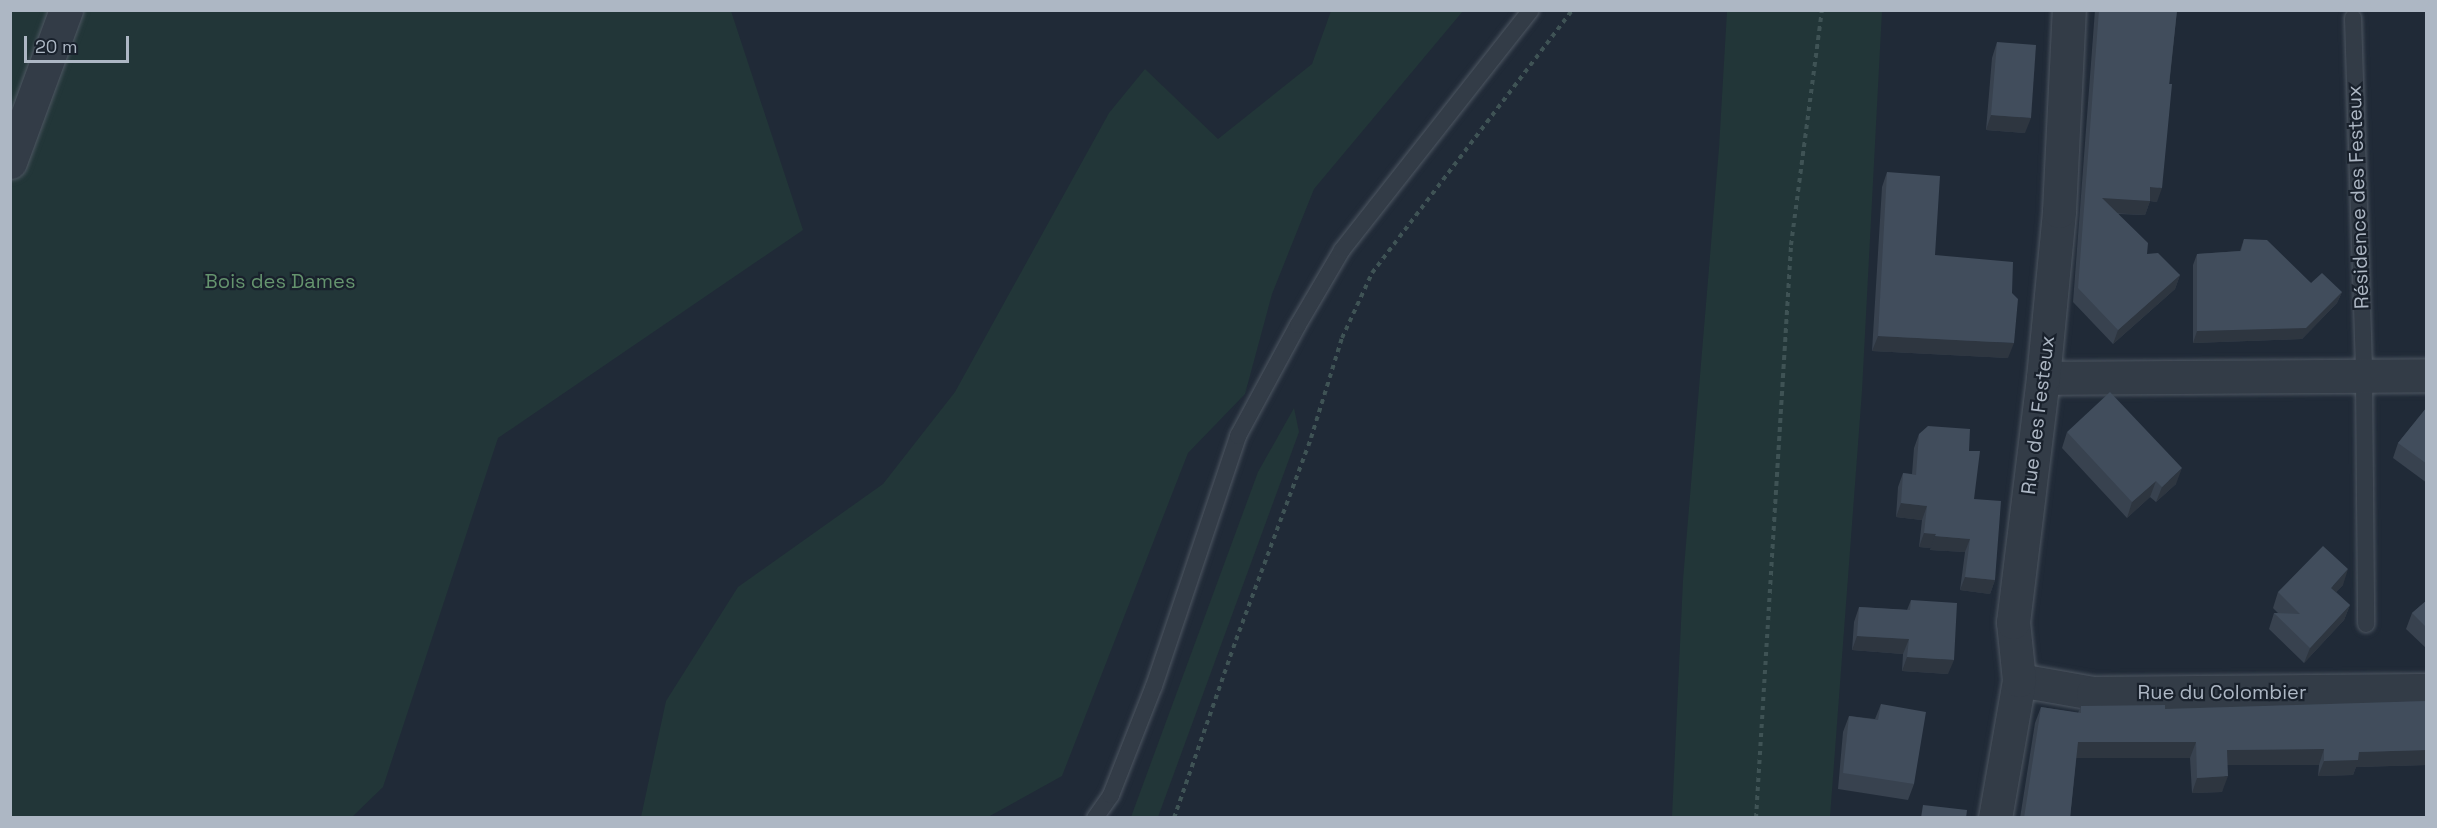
<!DOCTYPE html>
<html>
<head>
<meta charset="utf-8">
<style>
  body { margin:0 }
  #map { position:relative; width:2437px; height:828px; overflow:hidden; background:#202a37; font-family:"Space Grotesk",sans-serif }
  div>[style] { position:absolute }
  [style*='--x'] { left:calc(var(--x)*1px); top:calc(var(--y)*1px); width:calc(var(--w)*1px); rotate:calc(var(--a)*1deg) }
  .green>* { inset:0; background:#223638 }
  .path>* { height:4px; margin-top:-2px; transform-origin:0; background:repeating-linear-gradient(90deg,#3f5355 0 4.5px,transparent 0 9px) }
  .roads { filter:drop-shadow(0 0 2px #4e5762) drop-shadow(0 0 2px #4e5762) }
  .service>* { height:16px; margin:-8px; padding:0 8px; transform-origin:8px; border-radius:8px; background:#333c47 }
  .minor>* { height:33px; margin:-16.5px; padding:0 16.5px; transform-origin:16.5px; border-radius:16.5px; background:#333c47 }
  .wall>* { inset:0; background:#38424f }
  .shaded-wall>* { inset:0; background:#2e3640 }
  .building>* { inset:0; background:#414d5c }
  span { translate:-50% -50%; white-space:nowrap; text-align:center; line-height:1.15; -webkit-text-stroke:4.5px #19212c; paint-order:stroke }
  .street-label { font-size:20px; color:#adb7c4 }
  .park-label { font-size:20px; color:#65946e }
  .frame { position:absolute; inset:0; border:12px solid #adb7c4; pointer-events:none }
  .scale { position:absolute; left:24px; top:36px; width:105px; height:27px; box-sizing:border-box; border:3px solid #adb7c4; border-top:0; padding-left:8px; font-size:18px; line-height:21px; white-space:nowrap; color:#adb7c4; -webkit-text-stroke:4px #19212c; paint-order:stroke }
</style>
</head>
<body>
<div id="map">
  <div class="green">
    <div style="clip-path:polygon(10px 11px,731px 11px,803px 230px,498px 438px,383px 787px,352px 817px,11px 817px)"></div>
    <div style="clip-path:polygon(1331px 11px,1463px 11px,1314px 189px,1272px 294px,1245px 394px,1188px 453px,1062px 776px,988px 817px,641px 817px,666px 701px,738px 587px,883px 484px,955px 392px,1109px 113px,1145px 69px,1218px 139px,1312px 64px)"></div>
    <div style="clip-path:polygon(1727px 11px,1882px 11px,1862px 391px,1830px 817px,1672px 817px,1683px 580px,1719px 148px)"></div>
    <div style="clip-path:polygon(1294px 408px,1299px 432px,1158px 817px,1131px 817px,1258px 472px)"></div>
  </div>
  <div class="path">
    <div style="--x:1174;--y:818;--w:188;--a:-70.8"></div>
    <div style="--x:1236;--y:640;--w:215;--a:-69.6"></div>
    <div style="--x:1311;--y:438;--w:105;--a:-72.8"></div>
    <div style="--x:1342;--y:338;--w:72;--a:-65.2"></div>
    <div style="--x:1372;--y:273;--w:330;--a:-52.7"></div>
    <div style="--x:1756;--y:818;--w:574;--a:-86.5"></div>
    <div style="--x:1791;--y:245;--w:237;--a:-82.5"></div>
  </div>
  <div class="roads">
    <div class="service">
      <div style="--x:2353;--y:18;--w:358;--a:88.2"></div>
      <div style="--x:2364;--y:376;--w:248;--a:89.5"></div>
      <div style="--x:1095;--y:818;--w:28;--a:-55"></div>
      <div style="--x:1111;--y:795;--w:117;--a:-68.5"></div>
      <div style="--x:1154;--y:686;--w:264;--a:-71.4"></div>
      <div style="--x:1238;--y:436;--w:126;--a:-61.6"></div>
      <div style="--x:1298;--y:325;--w:87;--a:-59.6"></div>
      <div style="--x:1342;--y:250;--w:305;--a:-51.8"></div>
    </div>
    <div class="minor">
      <div style="--x:10;--y:162;--w:162;--a:-69.8"></div>
      <div style="--x:2043;--y:378;--w:383;--a:-0.4"></div>
      <div style="--x:2019;--y:680;--w:75;--a:10"></div>
      <div style="--x:2093;--y:693;--w:333;--a:-0.5"></div>
      <div style="--x:1995;--y:818;--w:140;--a:-80.1"></div>
      <div style="--x:2019;--y:680;--w:58;--a:-95.9"></div>
      <div style="--x:2013;--y:622;--w:246;--a:-83"></div>
      <div style="--x:2043;--y:378;--w:168;--a:-84.5"></div>
      <div style="--x:2059;--y:211;--w:201;--a:-87.2"></div>
    </div>
  </div>
  <div class="wall">
    <div style="clip-path:polygon(2095px 10px,2177px 10px,2157px 202px,2150px 201px,2145px 215px,2118px 214px,2147px 254px,2180px 275px,2175px 289px,2113px 344px,2073px 302px)"></div>
    <div style="clip-path:polygon(1997px 42px,2025px 133px,1986px 130px,1992px 58px)"></div>
    <div style="clip-path:polygon(1887px 172px,1935px 255px,2008px 358px,1872px 351px,1882px 187px)"></div>
    <div style="clip-path:polygon(2244px 239px,2311px 283px,2342px 292px,2337px 303px,2302px 339px,2193px 343px,2193px 265px,2197px 254px,2240px 251px)"></div>
    <div style="clip-path:polygon(2427px 407px,2427px 483px,2393px 458px,2398px 443px)"></div>
    <div style="clip-path:polygon(2067px 432px,2176px 484px,2156px 502px,2150px 497px,2127px 518px,2062px 448px)"></div>
    <div style="clip-path:polygon(1919px 434px,1969px 451px,1974px 499px,1995px 580px,1990px 594px,1960px 590px,1965px 552px,1930px 550px,1931px 548px,1919px 547px,1922px 520px,1896px 517px,1898px 487px,1903px 473px,1912px 474px,1914px 448px)"></div>
    <div style="clip-path:polygon(2343px 585px,2336px 592px,2350px 605px,2344px 620px,2304px 663px,2269px 629px,2274px 613px,2278px 613px,2273px 608px,2278px 592px)"></div>
    <div style="clip-path:polygon(1911px 600px,1948px 674px,1902px 671px,1903px 654px,1852px 650px,1854px 622px,1859px 607px,1907px 610px)"></div>
    <div style="clip-path:polygon(2427px 600px,2427px 649px,2406px 629px,2412px 613px)"></div>
    <div style="clip-path:polygon(2427px 701px,2427px 765px,2356px 767px,2353px 775px,2318px 776px,2319px 765px,2227px 765px,2222px 792px,2192px 793px,2190px 758px,2076px 758px,2070px 818px,2020px 818px,2035px 723px,2041px 707px,2078px 713px,2081px 706px,2165px 709px)"></div>
    <div style="clip-path:polygon(1881px 704px,1914px 784px,1908px 800px,1838px 789px,1843px 732px,1849px 716px,1875px 719px)"></div>
  </div>
  <div class="shaded-wall">
    <div style="clip-path:polygon(1991px 115px,2031px 118px,2025px 133px,1986px 130px)"></div>
    <div style="clip-path:polygon(2150px 187px,2162px 188px,2157px 202px,2150px 201px,2145px 215px,2097px 212px,2102px 198px)"></div>
    <div style="clip-path:polygon(2180px 275px,2175px 289px,2113px 344px,2118px 330px)"></div>
    <div style="clip-path:polygon(2342px 292px,2337px 303px,2302px 339px,2193px 343px,2197px 331px)"></div>
    <div style="clip-path:polygon(1878px 336px,2014px 343px,2008px 358px,1872px 351px)"></div>
    <div style="clip-path:polygon(2182px 468px,2176px 484px,2156px 502px,2162px 487px)"></div>
    <div style="clip-path:polygon(2156px 481px,2150px 497px,2127px 518px,2132px 502px)"></div>
    <div style="clip-path:polygon(1901px 503px,1927px 506px,1922px 520px,1896px 517px)"></div>
    <div style="clip-path:polygon(1924px 533px,1936px 534px,1931px 548px,1919px 547px)"></div>
    <div style="clip-path:polygon(1935px 536px,1970px 539px,1965px 552px,1930px 550px)"></div>
    <div style="clip-path:polygon(2348px 569px,2343px 585px,2326px 603px,2331px 588px)"></div>
    <div style="clip-path:polygon(1965px 577px,1995px 580px,1990px 594px,1960px 590px)"></div>
    <div style="clip-path:polygon(2350px 605px,2344px 620px,2304px 663px,2310px 648px)"></div>
    <div style="clip-path:polygon(1857px 636px,1909px 639px,1903px 654px,1852px 650px)"></div>
    <div style="clip-path:polygon(1907px 657px,1954px 660px,1948px 674px,1902px 671px)"></div>
    <div style="clip-path:polygon(2078px 742px,2196px 742px,2190px 758px,2072px 758px)"></div>
    <div style="clip-path:polygon(2324px 749px,2319px 765px,2221px 765px,2227px 750px)"></div>
    <div style="clip-path:polygon(2427px 750px,2427px 765px,2356px 767px,2353px 775px,2318px 776px,2324px 761px,2359px 752px)"></div>
    <div style="clip-path:polygon(2228px 776px,2222px 792px,2192px 793px,2197px 778px)"></div>
  </div>
  <div class="building">
    <div style="clip-path:polygon(2099px 10px,2177px 10px,2169px 84px,2172px 84px,2162px 188px,2150px 187px,2150px 201px,2102px 198px,2148px 243px,2147px 254px,2158px 253px,2180px 275px,2118px 330px,2078px 288px)"></div>
    <div style="clip-path:polygon(1997px 42px,2036px 45px,2031px 118px,1991px 115px)"></div>
    <div style="clip-path:polygon(1887px 172px,1940px 176px,1935px 255px,2013px 262px,2012px 293px,2018px 299px,2014px 343px,1878px 336px)"></div>
    <div style="clip-path:polygon(2244px 239px,2267px 240px,2311px 283px,2322px 273px,2342px 292px,2306px 328px,2197px 331px,2197px 254px,2241px 251px)"></div>
    <div style="clip-path:polygon(2110px 392px,2182px 468px,2162px 487px,2156px 481px,2132px 502px,2067px 432px)"></div>
    <div style="clip-path:polygon(2427px 407px,2427px 464px,2398px 443px)"></div>
    <div style="clip-path:polygon(1928px 426px,1970px 429px,1969px 451px,1980px 451px,1974px 499px,2001px 501px,1995px 580px,1965px 577px,1970px 539px,1935px 536px,1936px 534px,1924px 533px,1927px 506px,1901px 503px,1903px 473px,1916px 475px,1919px 434px)"></div>
    <div style="clip-path:polygon(2323px 546px,2348px 569px,2331px 588px,2350px 605px,2310px 648px,2274px 613px,2300px 614px,2278px 592px)"></div>
    <div style="clip-path:polygon(1911px 600px,1957px 603px,1954px 660px,1907px 657px,1909px 639px,1857px 636px,1859px 607px,1910px 610px)"></div>
    <div style="clip-path:polygon(2427px 600px,2427px 628px,2412px 613px)"></div>
    <div style="clip-path:polygon(2427px 701px,2427px 750px,2359px 752px,2358px 760px,2324px 761px,2324px 749px,2227px 750px,2228px 776px,2197px 778px,2196px 742px,2078px 742px,2070px 818px,2024px 818px,2041px 707px,2081px 713px,2081px 706px,2165px 705px,2165px 709px)"></div>
    <div style="clip-path:polygon(1881px 704px,1926px 712px,1914px 784px,1843px 773px,1849px 716px,1878px 720px)"></div>
    <div style="clip-path:polygon(1923px 805px,1967px 810px,1966px 818px,1921px 818px)"></div>
  </div>
  <div class="street-label">
    <span style="left:2358px;top:197px;rotate:-92deg">Résidence des Festeux</span>
    <span style="left:2038px;top:415px;rotate:-83deg">Rue des Festeux</span>
    <span style="left:2222px;top:692px">Rue du Colombier</span>
  </div>
  <div class="park-label">
    <span style="left:280px;top:281px">Bois des Dames</span>
  </div>
  <div class="frame"></div>
  <div class="scale">20 m</div>
</div>
</body>
</html>
